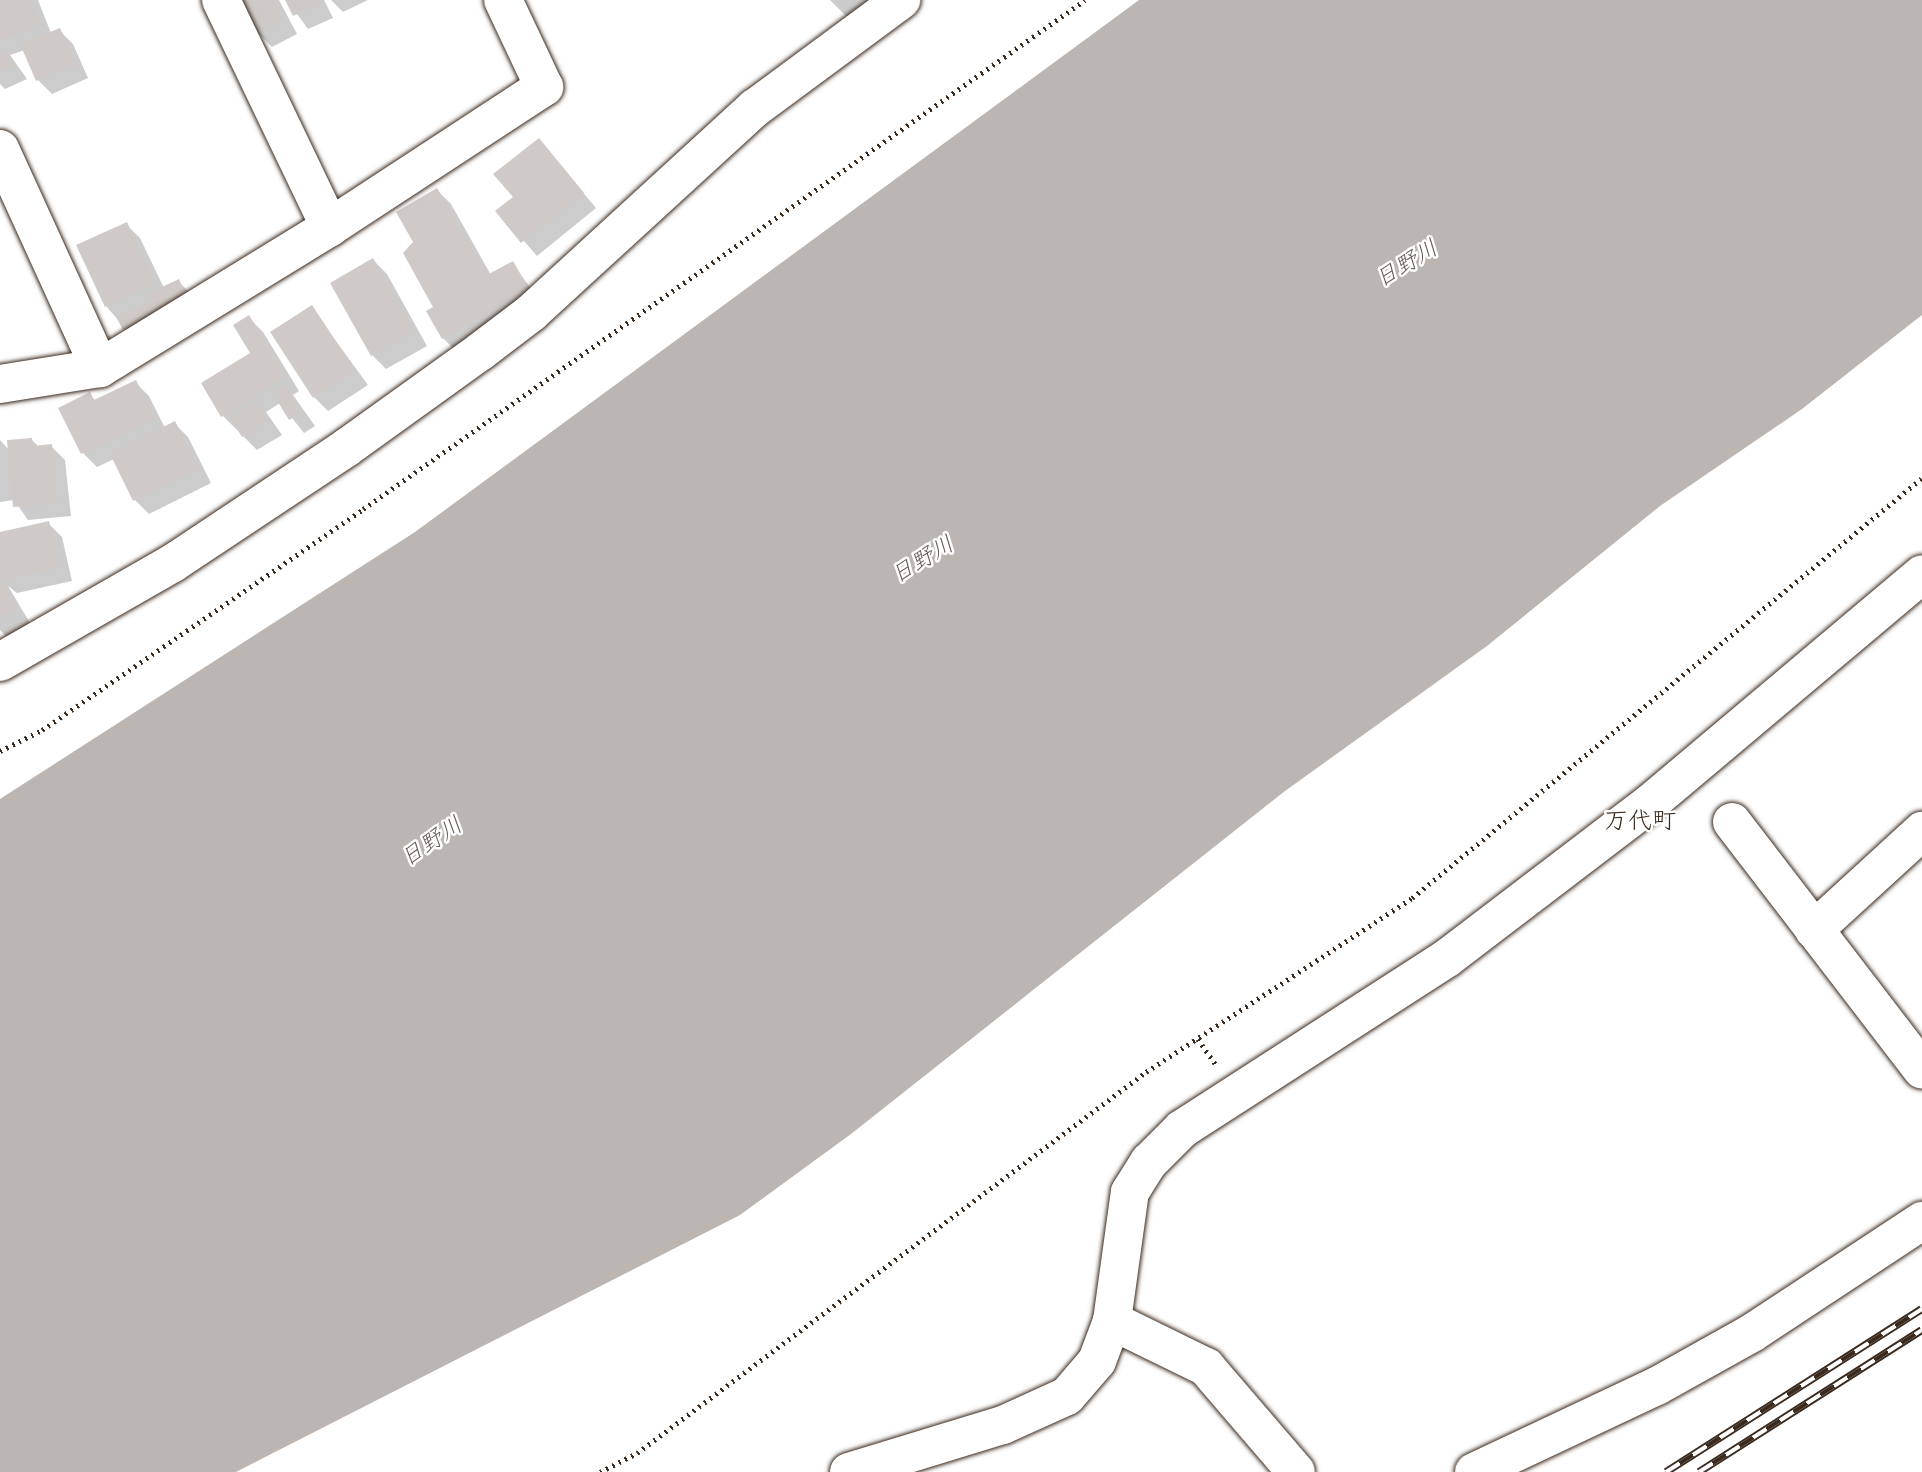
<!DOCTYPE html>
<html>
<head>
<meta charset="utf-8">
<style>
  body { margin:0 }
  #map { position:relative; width:1922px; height:1472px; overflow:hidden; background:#fff; font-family:Delius,"Klee One",sans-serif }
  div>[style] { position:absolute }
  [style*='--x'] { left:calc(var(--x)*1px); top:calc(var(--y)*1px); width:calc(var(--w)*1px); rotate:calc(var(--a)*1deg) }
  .water>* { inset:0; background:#bcb6b3 }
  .shadow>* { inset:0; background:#0003 }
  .building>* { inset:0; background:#cfcac7 }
  .path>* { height:4.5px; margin-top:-2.25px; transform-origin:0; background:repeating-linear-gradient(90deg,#3b2a1e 0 2px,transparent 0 7px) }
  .roads { filter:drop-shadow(0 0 2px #3b2a1e) drop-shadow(0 0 2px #3b2a1e) }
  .street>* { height:38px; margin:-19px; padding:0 19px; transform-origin:19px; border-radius:19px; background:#fff }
  .rail>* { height:8px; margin-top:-4px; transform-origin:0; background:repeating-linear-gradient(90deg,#fff 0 16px,#3b2a1e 0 32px); box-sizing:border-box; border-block:2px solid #3b2a1e }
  span { translate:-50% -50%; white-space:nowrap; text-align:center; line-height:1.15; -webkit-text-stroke:5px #fff; paint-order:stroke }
  .water-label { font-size:23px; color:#685b52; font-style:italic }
  .quarter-label { font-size:24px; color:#3b2a1e }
</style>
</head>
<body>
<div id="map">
  <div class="water">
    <div style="clip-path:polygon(1139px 0,1922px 0,1922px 315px,1802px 409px,1660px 506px,1487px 646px,1285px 791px,851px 1134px,740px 1215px,236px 1472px,0 1472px,0 799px,415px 532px)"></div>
  </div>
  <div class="shadow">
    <div style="clip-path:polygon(0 0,38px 0,51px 33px,59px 30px,73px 44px,88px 78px,52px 94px,38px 80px,25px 50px,10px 55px,27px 79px,5px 89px,0 84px)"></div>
    <div style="clip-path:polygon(241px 0,279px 0,297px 34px,272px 47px,258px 33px)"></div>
    <div style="clip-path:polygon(287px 0,324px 0,333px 18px,308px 29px)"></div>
    <div style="clip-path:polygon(331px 0,368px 0,343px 12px)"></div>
    <div style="clip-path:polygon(830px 0,875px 0,850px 20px)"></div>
    <div style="clip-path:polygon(539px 140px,596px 208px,537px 256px,498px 211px,515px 198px)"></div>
    <div style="clip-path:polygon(437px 190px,451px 204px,491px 275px,512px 263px,542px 303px,457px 352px,443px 338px,416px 242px)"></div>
    <div style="clip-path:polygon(126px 224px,140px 238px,164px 288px,178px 281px,192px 295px,138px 343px,106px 306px)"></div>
    <div style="clip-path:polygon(373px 260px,387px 274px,427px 346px,386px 369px,372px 355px)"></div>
    <div style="clip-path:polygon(311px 307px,368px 385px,328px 411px,314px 397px)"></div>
    <div style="clip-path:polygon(249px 318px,263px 332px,299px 391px,293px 395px,315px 426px,304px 433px,280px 403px,266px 412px,282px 435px,257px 450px,223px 416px,252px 353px)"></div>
    <div style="clip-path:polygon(135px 382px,149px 396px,165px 428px,174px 423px,188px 437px,211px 483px,149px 514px,135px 500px,114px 459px,97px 467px,83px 453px,89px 394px,96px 401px)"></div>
    <div style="clip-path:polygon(0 440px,9px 450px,32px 440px,39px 447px,51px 446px,65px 460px,71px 516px,28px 520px,14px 500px,0 502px)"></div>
    <div style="clip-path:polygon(48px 523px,62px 537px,72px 581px,17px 593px,8px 586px,30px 623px,7px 637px,0 630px,0 533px)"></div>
  </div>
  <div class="building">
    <div style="clip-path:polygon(0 0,30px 0,40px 25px,0 40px)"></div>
    <div style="clip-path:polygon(239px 0,274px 0,284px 20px,257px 34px)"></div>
    <div style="clip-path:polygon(285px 0,318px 0,320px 3px,293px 16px)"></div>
    <div style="clip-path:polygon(60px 28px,76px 64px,36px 81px,20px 44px)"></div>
    <div style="clip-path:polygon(7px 50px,14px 65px,0 71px,0 54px)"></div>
    <div style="clip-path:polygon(539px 138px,584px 193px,521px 243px,495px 211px,513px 197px,493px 174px)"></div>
    <div style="clip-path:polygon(437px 188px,487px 275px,513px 261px,529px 289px,442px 339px,426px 311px,433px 307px,403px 253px,413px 242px,396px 212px)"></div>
    <div style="clip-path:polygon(127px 222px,155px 283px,105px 307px,76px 245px)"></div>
    <div style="clip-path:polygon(373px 258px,414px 331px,371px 356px,330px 283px)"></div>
    <div style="clip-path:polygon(179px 279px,188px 300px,123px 330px,116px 317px,148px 302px,145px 295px)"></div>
    <div style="clip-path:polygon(312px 305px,355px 370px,313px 398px,270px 332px)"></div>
    <div style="clip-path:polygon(249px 315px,287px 376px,221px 417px,201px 383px,250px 353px,233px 325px)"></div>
    <div style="clip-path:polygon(136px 380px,155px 418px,81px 454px,58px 408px,90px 392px,94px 400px)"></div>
    <div style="clip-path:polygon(286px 386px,302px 412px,289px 420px,273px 394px)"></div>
    <div style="clip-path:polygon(258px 402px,269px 421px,242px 437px,231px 418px)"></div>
    <div style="clip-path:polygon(175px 421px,198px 468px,133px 501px,110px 454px)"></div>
    <div style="clip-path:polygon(32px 438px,33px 446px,52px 444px,57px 503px,13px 507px,7px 440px)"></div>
    <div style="clip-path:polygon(49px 521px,59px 567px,1px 580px,0 532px)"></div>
    <div style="clip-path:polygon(0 579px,18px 608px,0 619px)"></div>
  </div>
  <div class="path">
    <div style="--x:0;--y:751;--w:47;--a:-26.6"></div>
    <div style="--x:42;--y:730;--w:390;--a:-34.5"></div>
    <div style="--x:363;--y:509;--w:883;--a:-35.18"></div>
    <div style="--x:1198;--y:1039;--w:32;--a:55"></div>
    <div style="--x:600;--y:1472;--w:42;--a:-27.2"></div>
    <div style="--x:637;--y:1453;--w:636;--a:-36.82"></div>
    <div style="--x:1146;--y:1072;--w:318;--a:-33.2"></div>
    <div style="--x:1412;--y:898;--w:661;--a:-39.47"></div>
  </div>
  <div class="roads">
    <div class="street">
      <div style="--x:221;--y:0;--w:252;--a:64.4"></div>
      <div style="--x:0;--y:149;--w:241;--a:65.5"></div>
      <div style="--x:0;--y:384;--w:101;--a:-9.1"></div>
      <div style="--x:100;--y:368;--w:270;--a:-31.5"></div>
      <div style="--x:330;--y:227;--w:256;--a:-33.2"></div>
      <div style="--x:544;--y:87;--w:96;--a:-115.2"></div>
      <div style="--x:0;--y:662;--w:199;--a:-29.8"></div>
      <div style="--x:173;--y:563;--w:208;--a:-33.6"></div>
      <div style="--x:346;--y:448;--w:166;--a:-35.7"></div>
      <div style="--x:481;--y:351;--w:63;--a:-37.2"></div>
      <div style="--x:531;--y:313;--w:304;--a:-42.5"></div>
      <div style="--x:755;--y:108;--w:182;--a:-36.5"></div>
      <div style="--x:1732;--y:822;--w:312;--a:52.5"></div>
      <div style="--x:1814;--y:930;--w:147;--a:-42.5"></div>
      <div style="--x:1112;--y:1321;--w:105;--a:26.1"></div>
      <div style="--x:1206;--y:1367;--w:138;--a:49.4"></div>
      <div style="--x:849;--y:1472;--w:161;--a:-17"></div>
      <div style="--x:1003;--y:1425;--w:70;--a:-24.4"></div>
      <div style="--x:1067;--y:1396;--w:46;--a:-49.4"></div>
      <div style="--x:1097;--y:1361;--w:43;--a:-69.4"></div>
      <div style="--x:1112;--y:1321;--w:130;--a:-82.1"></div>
      <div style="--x:1130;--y:1192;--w:36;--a:-58"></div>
      <div style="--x:1149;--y:1162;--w:47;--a:-45"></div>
      <div style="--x:1182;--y:1129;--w:315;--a:-32.8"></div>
      <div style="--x:1447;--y:958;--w:253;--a:-37.3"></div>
      <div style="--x:1648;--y:805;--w:358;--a:-40.1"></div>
      <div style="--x:1474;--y:1472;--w:202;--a:-25.2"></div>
      <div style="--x:1657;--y:1386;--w:109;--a:-29.2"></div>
      <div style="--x:1752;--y:1333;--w:204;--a:-33.4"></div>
    </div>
  </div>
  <div class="rail">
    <div style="--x:1666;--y:1472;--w:303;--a:-32.5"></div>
    <div style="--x:1699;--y:1472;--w:264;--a:-32.5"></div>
  </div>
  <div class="water-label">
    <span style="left:1406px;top:263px;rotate:-31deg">日野川</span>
    <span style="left:922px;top:559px;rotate:-31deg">日野川</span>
    <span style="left:431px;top:841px;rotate:-34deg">日野川</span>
  </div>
  <div class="quarter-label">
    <span style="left:1640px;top:820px">万代町</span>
  </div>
</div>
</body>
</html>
